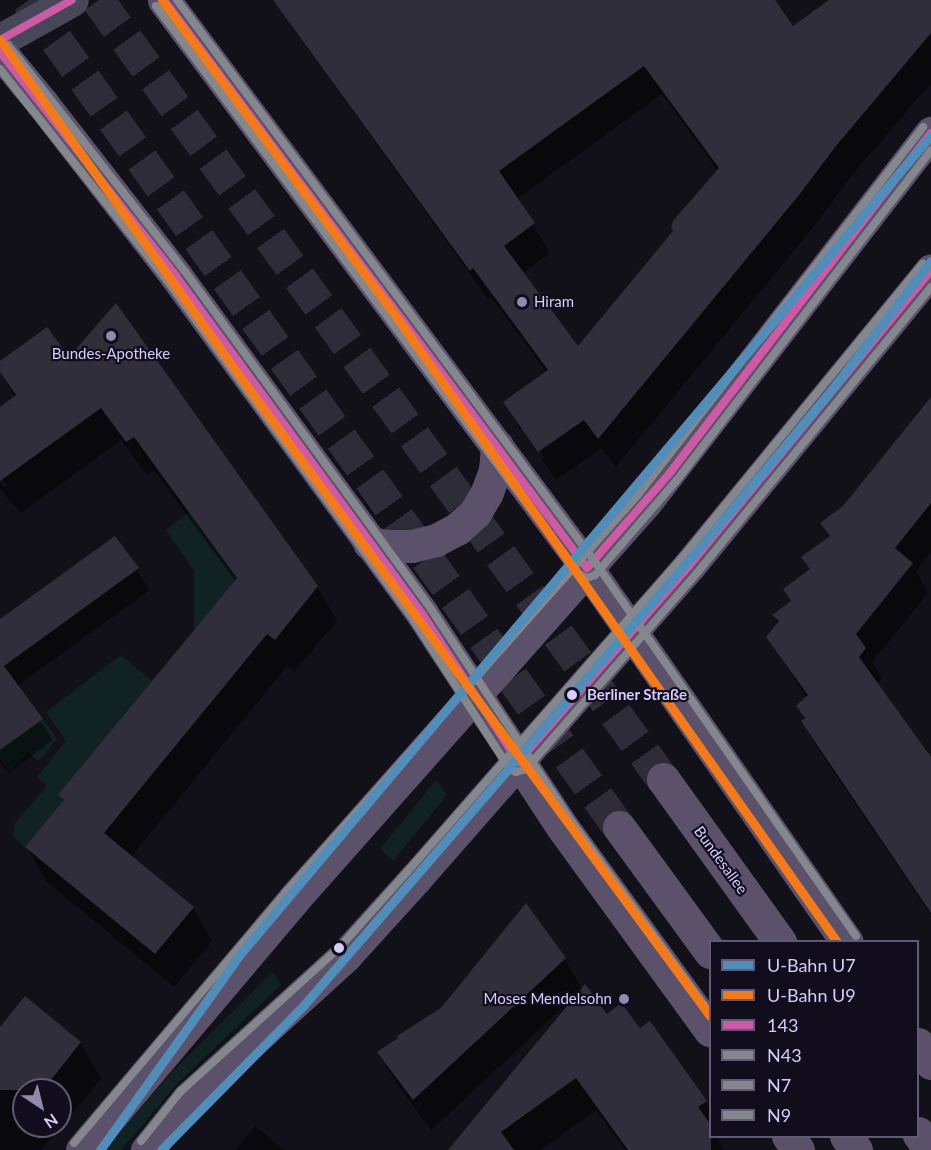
<!DOCTYPE html>
<html>
<head>
<meta charset="utf-8">
<style>
  body { margin:0 }
  #map { position:relative; width:931px; height:1150px; overflow:hidden; background:#121018; font-family:Lato,sans-serif }
  div>[style] { position:absolute }
  [style*='--x'] { left:calc(var(--x)*1px); top:calc(var(--y)*1px); width:calc(var(--w)*1px); rotate:calc(var(--a)*1deg) }
  .green>* { inset:0; background:#112224 }
  .shadow>* { inset:0; background:#0007 }
  .building>* { inset:0; background:#302e3b }
  .major-tunnel>* { height:33px; margin-top:-16.5px; transform-origin:0; background:repeating-linear-gradient(90deg,#2f2c3a 0 33px,transparent 0 49px) }
  .minor>* { height:33px; margin:-16.5px; padding:0 16.5px; transform-origin:16.5px; border-radius:16.5px; background:#484659 }
  .major>* { height:33px; margin:-16.5px; padding:0 16.5px; transform-origin:16.5px; border-radius:16.5px; background:#5c516a }
  .bus-1>* { height:8px; margin:-4px; padding:0 4px; transform-origin:4px; border-radius:4px; background:#cd5aa4 }
  .bus-2>* { height:8px; margin:-4px; padding:0 4px; transform-origin:4px; border-radius:4px; background:#85878e }
  .bus-3>* { height:8px; margin:-4px; padding:0 4px; transform-origin:4px; border-radius:4px; background:#85878e }
  .bus-4>* { height:8px; margin:-4px; padding:0 4px; transform-origin:4px; border-radius:4px; background:#85878e }
  .metro-1>* { height:9px; margin:-4.5px; padding:0 4.5px; transform-origin:4.5px; border-radius:4.5px; background:#528dba }
  .metro-2>* { height:9px; margin:-4.5px; padding:0 4.5px; transform-origin:4.5px; border-radius:4.5px; background:#f3791d }
  .dots>* { width:16px; height:16px; translate:-50% -50%; box-sizing:border-box; border:3px solid #110d1c; border-radius:50% }
  span { translate:-50% -50%; white-space:nowrap; text-align:center; line-height:1.15; -webkit-text-stroke:4.5px #110d1c; paint-order:stroke }
  .poi-label { font-size:15px; color:#d5cdfa }
  .left { translate:0 -50%; text-align:left }
  .right { translate:-100% -50%; text-align:right }
  .stop-label { font-size:15px; color:#d5cdfa; font-weight:700 }
  .street-label { font-size:15px; color:#d5cdfa }
  .legend { position:absolute; left:709px; top:940px; width:210px; height:198px; box-sizing:border-box; background:#110d1c; border:2px solid #5f5a75; margin:0; padding:8px 10px; list-style:none; font-size:18px; color:#d5cdfa }
  .legend li { display:flex; align-items:center; gap:12px; height:30px }
  .legend b { width:30px; border:2px solid #5f5a75 }
  .north { position:absolute; left:12px; top:1078px; width:60px; height:60px; box-sizing:border-box; background:#110d1c; border:2px solid #5f5a75; border-radius:50%; rotate:145deg; font-size:16px; font-weight:700; line-height:24px; text-align:center; color:#d5cdfa }
  .north::after { content:''; display:block; margin:auto; width:21px; height:27px; background:#918bab; clip-path:polygon(50% 0,100% 100%,50% 72%,0 100%) }
</style>
</head>
<body>
<div id="map">
  <div class="green">
    <div style="clip-path:polygon(189px 512px,237px 578px,194px 630px,194px 571px,166px 530px)"></div>
    <div style="clip-path:polygon(121px 655px,152px 681px,59px 795px,64px 800px,25px 847px,13px 836px,15px 823px,47px 786px,37px 777px,66px 741px,46px 712px)"></div>
    <div style="clip-path:polygon(43px 719px,57px 739px,39px 761px,28px 752px,10px 772px,0 759px,0 750px)"></div>
    <div style="clip-path:polygon(436px 780px,447px 795px,393px 861px,380px 849px)"></div>
    <div style="clip-path:polygon(273px 972px,281px 985px,180px 1081px,121px 1150px,104px 1150px,171px 1073px)"></div>
  </div>
  <div class="shadow">
    <div style="clip-path:polygon(evenodd,273px 0,773px 0,793px 28px,831px 0,931px 0,931px 83px,852px 175px,815px 225px,616px 467px,602px 448px,556px 480px,522px 431px,542px 459px,544px 458px,524px 429px,520px 429px,505px 402px,547px 373px,491px 297px,488px 299px,273px 0,662px 94px,718px 171px,675px 231px,578px 348px,523px 273px,550px 253px,517px 199px,662px 94px)"></div>
    <div style="clip-path:polygon(116px 305px,317px 587px,337px 621px,294px 672px,287px 666px,131px 857px,193px 908px,212px 941px,174px 987px,46px 881px,27px 847px,64px 802px,60px 795px,236px 582px,154px 470px,147px 475px,121px 440px,21px 513px,0 489px,0 482px,5px 487px,7px 485px,0 477px,0 409px,15px 398px,0 371px,0 363px,69px 359px)"></div>
    <div style="clip-path:polygon(931px 400px,931px 552px,916px 571px,928px 593px,872px 662px,882px 678px,877px 684px,931px 759px,931px 915px,819px 750px,803px 721px,805px 720px,798px 706px,807px 698px,768px 637px,779px 624px,774px 615px,792px 603px,830px 537px,822px 523px,844px 507px)"></div>
    <div style="clip-path:polygon(115px 538px,150px 590px,17px 686px,53px 740px,9px 773px,0 762px,0 621px)"></div>
    <div style="clip-path:polygon(565px 959px,582px 989px,606px 1016px,639px 1030px,706px 1101px,710px 1109px,710px 1136px,723px 1136px,718px 1140px,724px 1150px,625px 1150px,596px 1110px,541px 1150px,450px 1150px,569px 1002px,431px 1130px,397px 1084px,379px 1053px)"></div>
    <div style="clip-path:polygon(evenodd,25px 998px,81px 1044px,101px 1079px,41px 1150px,0 1150px,0 1029px,25px 998px,24px 1090px,60px 1090px,60px 1126px,24px 1126px,24px 1090px)"></div>
    <div style="clip-path:polygon(255px 1126px,284px 1150px,235px 1150px)"></div>
  </div>
  <div class="building">
    <div style="clip-path:polygon(evenodd,273px 0,775px 0,793px 26px,829px 0,931px 0,931px 33px,836px 146px,799px 195px,598px 439px,584px 420px,538px 452px,503px 402px,548px 370px,473px 268px,470px 271px,273px 0,644px 66px,719px 168px,673px 221px,671px 227px,673px 231px,578px 346px,504px 246px,535px 223px,499px 171px,644px 66px)"></div>
    <div style="clip-path:polygon(116px 303px,318px 586px,275px 640px,267px 634px,104px 833px,194px 907px,155px 954px,25px 847px,64px 800px,58px 795px,237px 578px,134px 437px,126px 442px,101px 408px,0 481px,0 407px,16px 395px,0 372px,0 361px,47px 327px,69px 357px)"></div>
    <div style="clip-path:polygon(931px 397px,931px 503px,895px 548px,913px 563px,856px 634px,866px 648px,859px 657px,931px 757px,931px 913px,801px 721px,805px 718px,796px 706px,808px 695px,766px 637px,779px 621px,772px 615px,791px 601px,783px 589px,810px 569px,801px 557px,830px 536px,820px 523px,843px 506px)"></div>
    <div style="clip-path:polygon(115px 536px,139px 568px,4px 666px,43px 719px,0 750px,0 619px)"></div>
    <div style="clip-path:polygon(526px 903px,566px 958px,413px 1100px,377px 1052px,398px 1038px,397px 1036px,441px 1008px)"></div>
    <div style="clip-path:polygon(585px 984px,607px 1014px,621px 1003px,640px 1028px,650px 1021px,707px 1101px,698px 1107px,711px 1125px,711px 1150px,628px 1150px,576px 1078px,501px 1132px,514px 1150px,448px 1150px)"></div>
    <div style="clip-path:polygon(25px 996px,81px 1042px,43px 1090px,0 1090px,0 1027px)"></div>
  </div>
  <div class="major-tunnel">
    <div style="--x:28;--y:0;--w:1016;--a:54.45"></div>
    <div style="--x:98;--y:0;--w:962;--a:54.05"></div>
  </div>
  <div class="minor">
    <div style="--x:0;--y:40;--w:82;--a:-29.1"></div>
  </div>
  <div class="major">
    <div style="--x:164;--y:0;--w:708;--a:53.32"></div>
    <div style="--x:587;--y:568;--w:455;--a:55.2"></div>
    <div style="--x:0;--y:52;--w:66;--a:50.5"></div>
    <div style="--x:42;--y:103;--w:219;--a:52.2"></div>
    <div style="--x:176;--y:276;--w:419;--a:53.9"></div>
    <div style="--x:423;--y:615;--w:255;--a:56.7"></div>
    <div style="--x:563;--y:828;--w:250;--a:54"></div>
    <div style="--x:369;--y:543;--w:20;--a:9"></div>
    <div style="--x:389;--y:546;--w:23;--a:0"></div>
    <div style="--x:412;--y:546;--w:25;--a:-14"></div>
    <div style="--x:436;--y:540;--w:24;--a:-28"></div>
    <div style="--x:457;--y:529;--w:24;--a:-42"></div>
    <div style="--x:475;--y:513;--w:24;--a:-60"></div>
    <div style="--x:487;--y:492;--w:23;--a:-70"></div>
    <div style="--x:495;--y:470;--w:24;--a:-85"></div>
    <div style="--x:663;--y:779;--w:201;--a:54.3"></div>
    <div style="--x:619;--y:827;--w:155;--a:53.9"></div>
    <div style="--x:918;--y:1044;--w:23;--a:56"></div>
    <div style="--x:918;--y:1133;--w:21;--a:55"></div>
    <div style="--x:788;--y:1136;--w:17;--a:54"></div>
    <div style="--x:846;--y:1136;--w:17;--a:54"></div>
    <div style="--x:82;--y:1150;--w:327;--a:-49.8"></div>
    <div style="--x:293;--y:900;--w:531;--a:-48.44"></div>
    <div style="--x:645;--y:503;--w:468;--a:-52.3"></div>
    <div style="--x:147;--y:1150;--w:65;--a:-51.2"></div>
    <div style="--x:188;--y:1099;--w:214;--a:-42.3"></div>
    <div style="--x:346;--y:955;--w:103;--a:-47.8"></div>
    <div style="--x:415;--y:879;--w:416;--a:-48.8"></div>
    <div style="--x:689;--y:566;--w:382;--a:-50.7"></div>
  </div>
  <div class="bus-1">
    <div style="--x:164;--y:0;--w:708;--a:53.32"></div>
    <div style="--x:587;--y:568;--w:125;--a:-48.9"></div>
    <div style="--x:669;--y:474;--w:430;--a:-52.5"></div>
    <div style="--x:0;--y:40;--w:82;--a:-29.1"></div>
    <div style="--x:0;--y:52;--w:285;--a:51.8"></div>
    <div style="--x:176;--y:276;--w:419;--a:53.9"></div>
    <div style="--x:423;--y:615;--w:175;--a:57.1"></div>
    <div style="--x:518;--y:762;--w:260;--a:-48.9"></div>
    <div style="--x:689;--y:566;--w:382;--a:-50.7"></div>
  </div>
  <div class="bus-2">
    <div style="--x:156;--y:6;--w:708;--a:53.32"></div>
    <div style="--x:579;--y:574;--w:8;--a:30"></div>
    <div style="--x:586;--y:578;--w:9;--a:-18"></div>
    <div style="--x:595;--y:575;--w:125;--a:-49.2"></div>
    <div style="--x:677;--y:480;--w:416;--a:-52.4"></div>
    <div style="--x:0;--y:69;--w:271;--a:51.7"></div>
    <div style="--x:168;--y:282;--w:419;--a:54"></div>
    <div style="--x:414;--y:621;--w:175;--a:57.1"></div>
    <div style="--x:509;--y:768;--w:8;--a:30"></div>
    <div style="--x:516;--y:772;--w:10;--a:-17"></div>
    <div style="--x:526;--y:769;--w:260;--a:-48.9"></div>
    <div style="--x:697;--y:573;--w:370;--a:-50.7"></div>
  </div>
  <div class="bus-3">
    <div style="--x:141;--y:1141;--w:63;--a:-51.5"></div>
    <div style="--x:180;--y:1092;--w:215;--a:-42.2"></div>
    <div style="--x:339;--y:948;--w:102;--a:-48.2"></div>
    <div style="--x:407;--y:872;--w:416;--a:-48.8"></div>
    <div style="--x:681;--y:559;--w:382;--a:-50.7"></div>
    <div style="--x:74;--y:1143;--w:327;--a:-49.8"></div>
    <div style="--x:285;--y:893;--w:531;--a:-48.44"></div>
    <div style="--x:637;--y:496;--w:467;--a:-52.2"></div>
  </div>
  <div class="bus-4">
    <div style="--x:177;--y:0;--w:700;--a:53.36"></div>
    <div style="--x:595;--y:562;--w:456;--a:55.1"></div>
    <div style="--x:8;--y:45;--w:286;--a:52"></div>
    <div style="--x:184;--y:270;--w:419;--a:53.9"></div>
    <div style="--x:431;--y:609;--w:255;--a:56.5"></div>
    <div style="--x:572;--y:822;--w:236;--a:54.2"></div>
  </div>
  <div class="metro-1">
    <div style="--x:100;--y:1150;--w:242;--a:-54.4"></div>
    <div style="--x:241;--y:953;--w:1070;--a:-49.85"></div>
    <div style="--x:161;--y:1150;--w:202;--a:-45.4"></div>
    <div style="--x:303;--y:1006;--w:627;--a:-49.14"></div>
    <div style="--x:713;--y:532;--w:181;--a:-50.2"></div>
    <div style="--x:829;--y:393;--w:167;--a:-52.3"></div>
  </div>
  <div class="metro-2">
    <div style="--x:162;--y:0;--w:383;--a:53.5"></div>
    <div style="--x:390;--y:308;--w:776;--a:54.81"></div>
    <div style="--x:0;--y:40;--w:429;--a:54.5"></div>
    <div style="--x:249;--y:389;--w:778;--a:53.67"></div>
  </div>
  <div class="dots">
    <div style="left:522px;top:302px;background:#918bab"></div>
    <div style="left:111px;top:336px;background:#918bab"></div>
    <div style="left:572px;top:695px;background:#d5cdfa"></div>
    <div style="left:339px;top:948px;background:#d5cdfa"></div>
    <div style="left:624px;top:999px;background:#918bab"></div>
  </div>
  <div class="poi-label">
    <span class="left" style="left:534px;top:302px">Hiram</span>
    <span style="left:111px;top:354px">Bundes-Apotheke</span>
    <span class="right" style="left:612px;top:999px">Moses Mendelsohn</span>
  </div>
  <div class="stop-label">
    <span class="left" style="left:587px;top:695px">Berliner Straße</span>
  </div>
  <div class="street-label">
    <span style="left:721px;top:860px;rotate:54deg">Bundesallee</span>
  </div>
  <ul class="legend">
  <li><b style="height:8px;background:#528dba"></b>U-Bahn U7</li>
  <li><b style="height:8px;background:#f3791d"></b>U-Bahn U9</li>
  <li><b style="height:8px;background:#cd5aa4"></b>143</li>
  <li><b style="height:8px;background:#85878e"></b>N43</li>
  <li><b style="height:8px;background:#85878e"></b>N7</li>
  <li><b style="height:8px;background:#85878e"></b>N9</li>
  </ul>
  <div class="north">N</div>
</div>
</body>
</html>
